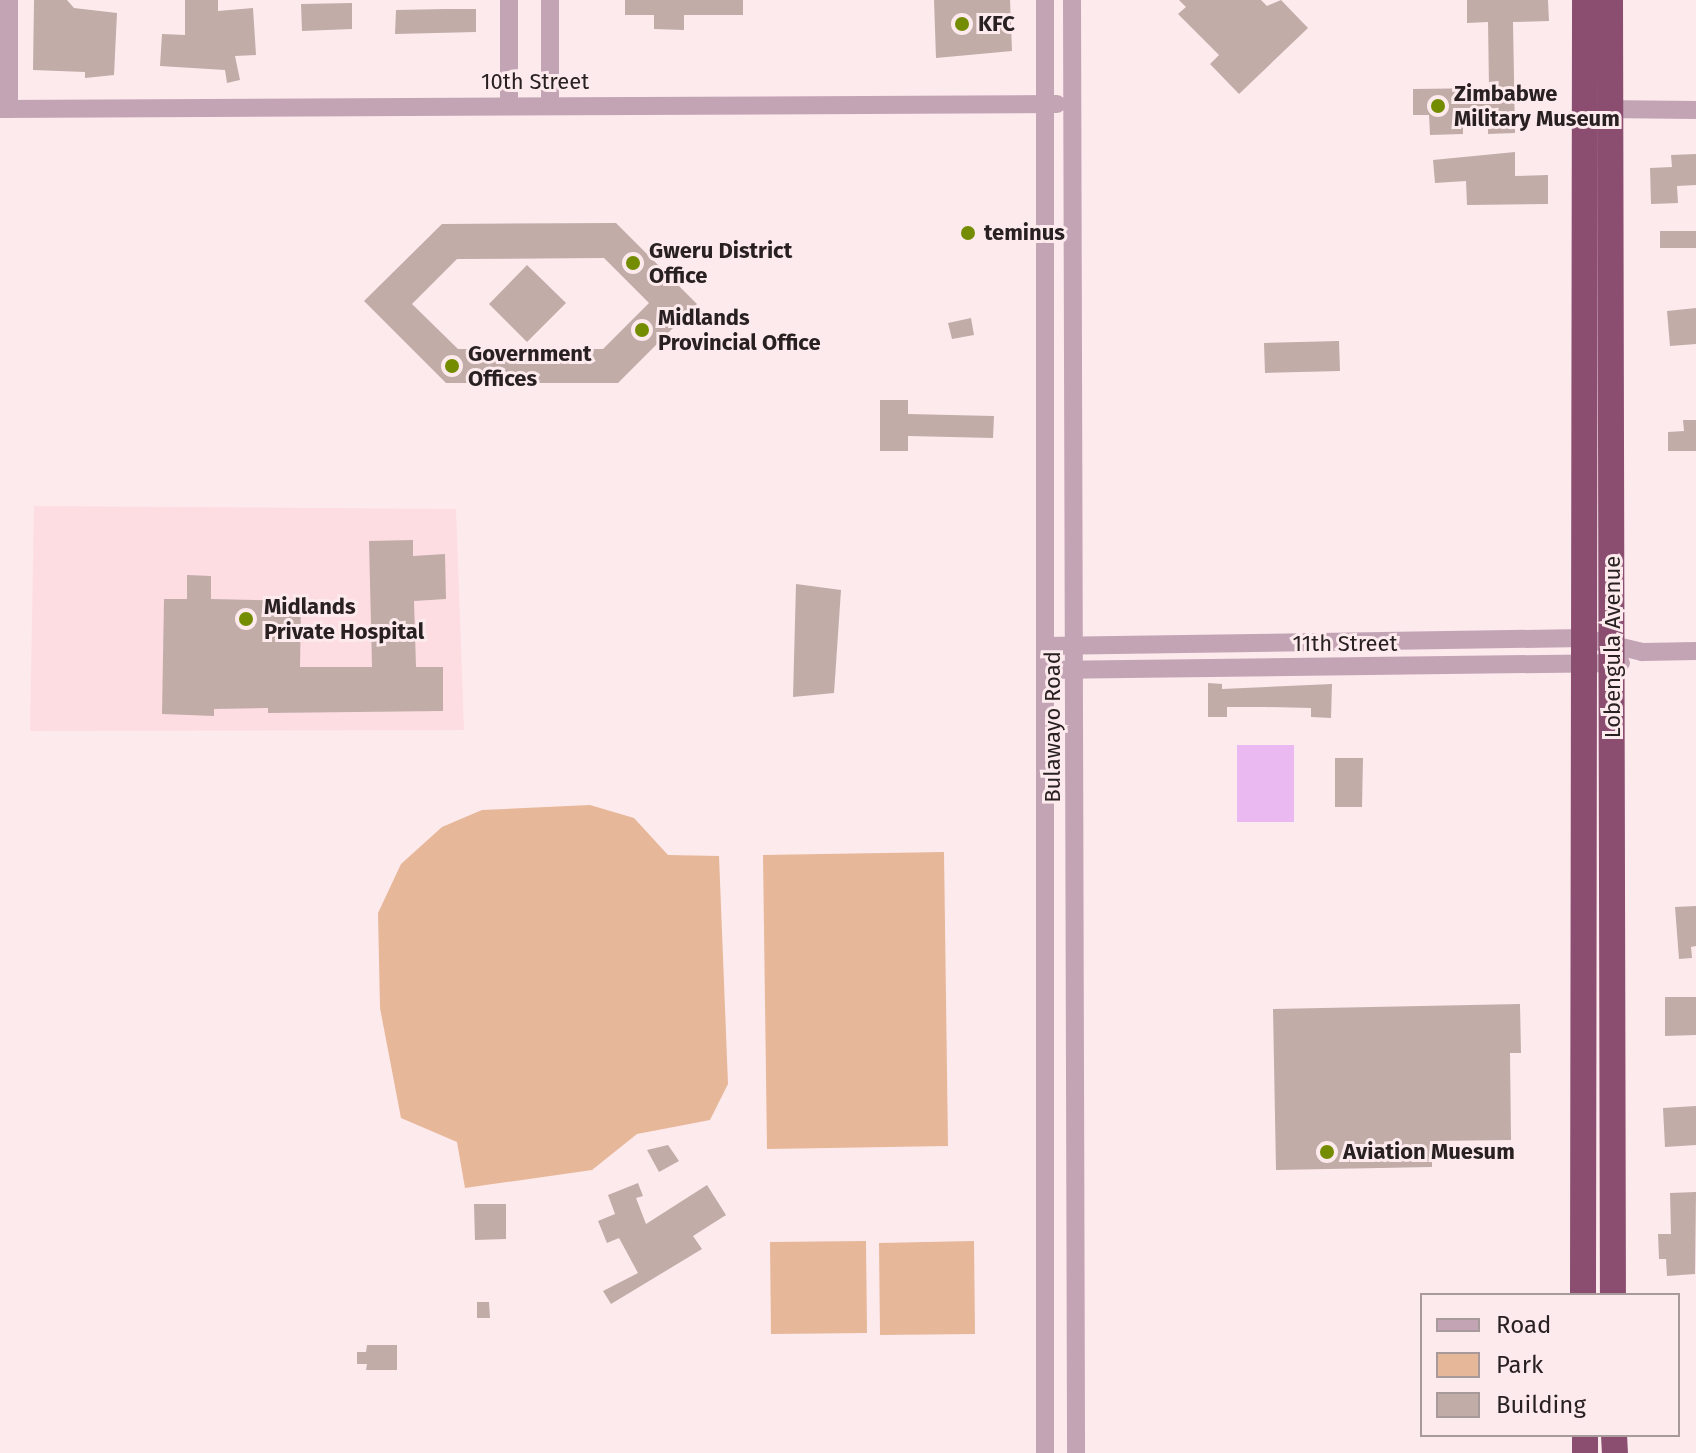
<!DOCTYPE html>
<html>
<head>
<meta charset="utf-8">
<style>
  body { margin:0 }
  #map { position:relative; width:1696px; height:1453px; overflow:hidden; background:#fdeaed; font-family:"Fira Sans",sans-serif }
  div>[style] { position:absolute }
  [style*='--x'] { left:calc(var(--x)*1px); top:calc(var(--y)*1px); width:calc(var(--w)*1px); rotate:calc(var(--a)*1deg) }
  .built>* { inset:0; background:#fddde2 }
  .green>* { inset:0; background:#e7b799 }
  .water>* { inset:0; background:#ebb9f2 }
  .building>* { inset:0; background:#c1aca8 }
  .minor>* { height:18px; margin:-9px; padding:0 9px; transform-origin:9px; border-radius:9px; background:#c3a4b5 }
  .highway>* { height:26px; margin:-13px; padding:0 13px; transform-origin:13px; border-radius:13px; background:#8b4e71 }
  .dots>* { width:22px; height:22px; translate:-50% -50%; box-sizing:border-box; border:4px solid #fdeaed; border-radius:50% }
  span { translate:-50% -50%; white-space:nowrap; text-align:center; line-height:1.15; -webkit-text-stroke:6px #fdeaed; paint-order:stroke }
  .poi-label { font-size:22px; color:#282021; font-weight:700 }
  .left { translate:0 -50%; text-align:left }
  .street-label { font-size:22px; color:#282021 }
  .legend { position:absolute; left:1420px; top:1293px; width:260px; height:144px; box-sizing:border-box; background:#fdeaed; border:2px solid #a8999b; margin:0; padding:10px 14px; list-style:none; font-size:24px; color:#282021 }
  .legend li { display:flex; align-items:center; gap:16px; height:40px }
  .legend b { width:40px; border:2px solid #a8999b }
</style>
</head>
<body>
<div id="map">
  <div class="built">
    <div style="clip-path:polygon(34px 506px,456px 509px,464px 730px,30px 731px)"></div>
  </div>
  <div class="green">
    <div style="clip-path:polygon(590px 805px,634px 818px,668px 855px,719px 856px,728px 1084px,710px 1120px,637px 1134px,592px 1170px,465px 1188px,457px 1142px,401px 1118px,380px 1008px,378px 913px,401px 864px,442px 827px,482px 810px)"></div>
    <div style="clip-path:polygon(944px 852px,948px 1146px,767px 1149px,763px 855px)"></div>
    <div style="clip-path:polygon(866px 1241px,867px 1333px,771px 1334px,770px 1242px)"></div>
    <div style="clip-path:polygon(974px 1241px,975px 1334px,880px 1335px,879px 1243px)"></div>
  </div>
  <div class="water">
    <div style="clip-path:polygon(1237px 745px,1294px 745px,1294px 822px,1237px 822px)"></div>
  </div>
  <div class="building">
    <div style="clip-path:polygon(34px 0,67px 0,74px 8px,117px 13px,114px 75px,85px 78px,85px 72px,33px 70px)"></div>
    <div style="clip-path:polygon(185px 0,218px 0,218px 11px,253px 8px,256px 55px,235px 56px,240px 80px,227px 83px,225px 70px,160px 66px,162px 34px,185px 35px)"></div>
    <div style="clip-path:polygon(625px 0,743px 0,743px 15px,684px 15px,684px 30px,654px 29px,654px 15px,625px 15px)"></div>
    <div style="clip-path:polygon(934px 0,1010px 0,1012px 51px,936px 58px)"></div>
    <div style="clip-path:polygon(1179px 0,1261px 0,1267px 6px,1281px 0,1308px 28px,1239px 94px,1210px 64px,1219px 55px,1178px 14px,1186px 7px)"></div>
    <div style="clip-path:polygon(1467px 0,1548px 0,1549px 21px,1513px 22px,1515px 133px,1488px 134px,1488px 114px,1463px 114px,1463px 134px,1430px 135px,1429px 115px,1413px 115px,1413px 89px,1489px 88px,1488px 22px,1467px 23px)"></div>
    <div style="clip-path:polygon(352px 3px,352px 29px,302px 31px,301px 4px)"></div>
    <div style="clip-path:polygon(445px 9px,476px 9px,476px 32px,395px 34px,396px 10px)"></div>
    <div style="clip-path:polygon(1515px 152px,1515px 176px,1548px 175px,1548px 204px,1467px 205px,1466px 181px,1435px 183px,1433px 160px)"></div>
    <div style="clip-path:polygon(1696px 154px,1696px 185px,1677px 186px,1678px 203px,1651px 204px,1650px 168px,1672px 167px,1671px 155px)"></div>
    <div style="clip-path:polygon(evenodd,616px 223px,697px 304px,618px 383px,446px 383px,364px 301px,442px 224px,616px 223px,604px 258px,649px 303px,603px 349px,458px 349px,412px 304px,457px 259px,604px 258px)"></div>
    <div style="clip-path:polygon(1660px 231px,1696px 231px,1696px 248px,1660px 248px)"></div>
    <div style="clip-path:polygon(527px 265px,566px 303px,527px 342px,489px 304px)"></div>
    <div style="clip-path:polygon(1696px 308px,1696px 344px,1670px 346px,1667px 311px)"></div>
    <div style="clip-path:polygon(971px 318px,974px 335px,952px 339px,948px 323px)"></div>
    <div style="clip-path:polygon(1339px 341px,1340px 371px,1265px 373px,1264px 343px)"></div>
    <div style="clip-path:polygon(880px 400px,908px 400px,908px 414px,994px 416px,993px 438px,908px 436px,908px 451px,880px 451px)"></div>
    <div style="clip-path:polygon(1683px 420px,1696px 420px,1696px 451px,1668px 451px,1668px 432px,1684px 431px)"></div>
    <div style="clip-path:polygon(413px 540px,413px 556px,445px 554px,446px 599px,414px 601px,416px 667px,443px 667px,443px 711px,268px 713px,268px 708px,214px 709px,214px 716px,162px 714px,164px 599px,187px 599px,187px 575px,211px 576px,211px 599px,301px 601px,300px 667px,372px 667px,369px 541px)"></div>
    <div style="clip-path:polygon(796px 584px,841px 590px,834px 693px,793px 697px)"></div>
    <div style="clip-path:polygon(1208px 683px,1222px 684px,1222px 689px,1332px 684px,1331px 718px,1311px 717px,1311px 708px,1265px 707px,1227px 707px,1227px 717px,1208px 717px)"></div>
    <div style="clip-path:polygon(1335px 758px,1363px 758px,1362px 807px,1335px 807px)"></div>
    <div style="clip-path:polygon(1696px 906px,1696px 946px,1691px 947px,1692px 958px,1679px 959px,1675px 907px)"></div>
    <div style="clip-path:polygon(1665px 997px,1696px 997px,1696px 1035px,1665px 1036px)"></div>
    <div style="clip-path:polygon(1520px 1004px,1521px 1053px,1510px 1053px,1511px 1140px,1432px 1141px,1432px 1167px,1276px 1170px,1273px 1009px)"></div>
    <div style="clip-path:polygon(1696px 1106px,1696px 1145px,1665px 1147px,1663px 1108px)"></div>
    <div style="clip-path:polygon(668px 1145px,679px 1161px,659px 1172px,647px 1150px)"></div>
    <div style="clip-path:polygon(638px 1183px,643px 1196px,636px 1198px,646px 1224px,707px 1185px,726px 1215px,693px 1236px,702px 1249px,611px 1304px,603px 1291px,638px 1273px,619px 1238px,607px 1243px,598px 1221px,615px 1214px,608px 1195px)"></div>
    <div style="clip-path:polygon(1696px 1192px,1695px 1274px,1667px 1276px,1666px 1259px,1659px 1259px,1658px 1234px,1671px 1234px,1670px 1193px)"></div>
    <div style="clip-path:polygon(474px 1204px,506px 1204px,506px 1239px,475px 1240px)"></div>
    <div style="clip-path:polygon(477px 1302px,489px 1302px,490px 1318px,477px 1318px)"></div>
    <div style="clip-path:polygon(367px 1345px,397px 1345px,397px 1370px,366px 1370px,367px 1364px,357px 1364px,357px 1352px,366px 1352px)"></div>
  </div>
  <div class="minor">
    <div style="--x:509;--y:0;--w:105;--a:90"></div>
    <div style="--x:550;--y:0;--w:105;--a:90"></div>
    <div style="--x:1045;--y:0;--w:1453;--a:90"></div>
    <div style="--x:1072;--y:0;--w:1453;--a:89.84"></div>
    <div style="--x:0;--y:109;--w:1057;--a:-0.27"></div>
    <div style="--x:9;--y:109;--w:109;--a:-90"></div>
    <div style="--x:1600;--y:109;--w:96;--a:0.6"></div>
    <div style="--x:1045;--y:646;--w:539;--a:-0.85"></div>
    <div style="--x:1584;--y:638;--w:60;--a:13.6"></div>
    <div style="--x:1642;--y:652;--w:54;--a:-1.1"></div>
    <div style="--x:1045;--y:670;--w:576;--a:-0.7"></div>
  </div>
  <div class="highway">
    <div style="--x:1610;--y:0;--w:1295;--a:89.87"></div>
    <div style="--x:1583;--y:1295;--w:1295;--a:-89.91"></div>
    <div style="--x:1585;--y:1435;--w:18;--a:90"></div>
    <div style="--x:1614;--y:1435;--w:18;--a:87"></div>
  </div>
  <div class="dots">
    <div style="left:962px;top:24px;background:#748c00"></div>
    <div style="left:1438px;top:106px;background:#748c00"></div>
    <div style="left:968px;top:233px;background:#748c00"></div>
    <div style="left:633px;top:263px;background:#748c00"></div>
    <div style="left:642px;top:330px;background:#748c00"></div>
    <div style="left:452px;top:366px;background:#748c00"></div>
    <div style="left:246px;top:619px;background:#748c00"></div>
    <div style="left:1327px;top:1152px;background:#748c00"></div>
  </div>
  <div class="poi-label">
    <span class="left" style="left:978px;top:24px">KFC</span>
    <span class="left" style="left:1454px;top:106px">Zimbabwe<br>Military Museum</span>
    <span class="left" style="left:984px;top:233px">teminus</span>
    <span class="left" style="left:649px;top:263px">Gweru District<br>Office</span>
    <span class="left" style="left:658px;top:330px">Midlands<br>Provincial Office</span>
    <span class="left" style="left:468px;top:366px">Government<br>Offices</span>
    <span class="left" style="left:264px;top:619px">Midlands<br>Private Hospital</span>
    <span class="left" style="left:1343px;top:1152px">Aviation Muesum</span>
  </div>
  <div class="street-label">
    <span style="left:535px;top:82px">10th Street</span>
    <span style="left:1345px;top:644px">11th Street</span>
    <span style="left:1613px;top:647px;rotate:-90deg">Lobengula Avenue</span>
    <span style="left:1053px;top:727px;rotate:-90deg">Bulawayo Road</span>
  </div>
  <ul class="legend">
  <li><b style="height:10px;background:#c3a4b5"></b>Road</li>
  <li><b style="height:22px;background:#e7b799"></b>Park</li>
  <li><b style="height:22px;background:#c1aca8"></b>Building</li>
  </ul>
</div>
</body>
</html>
